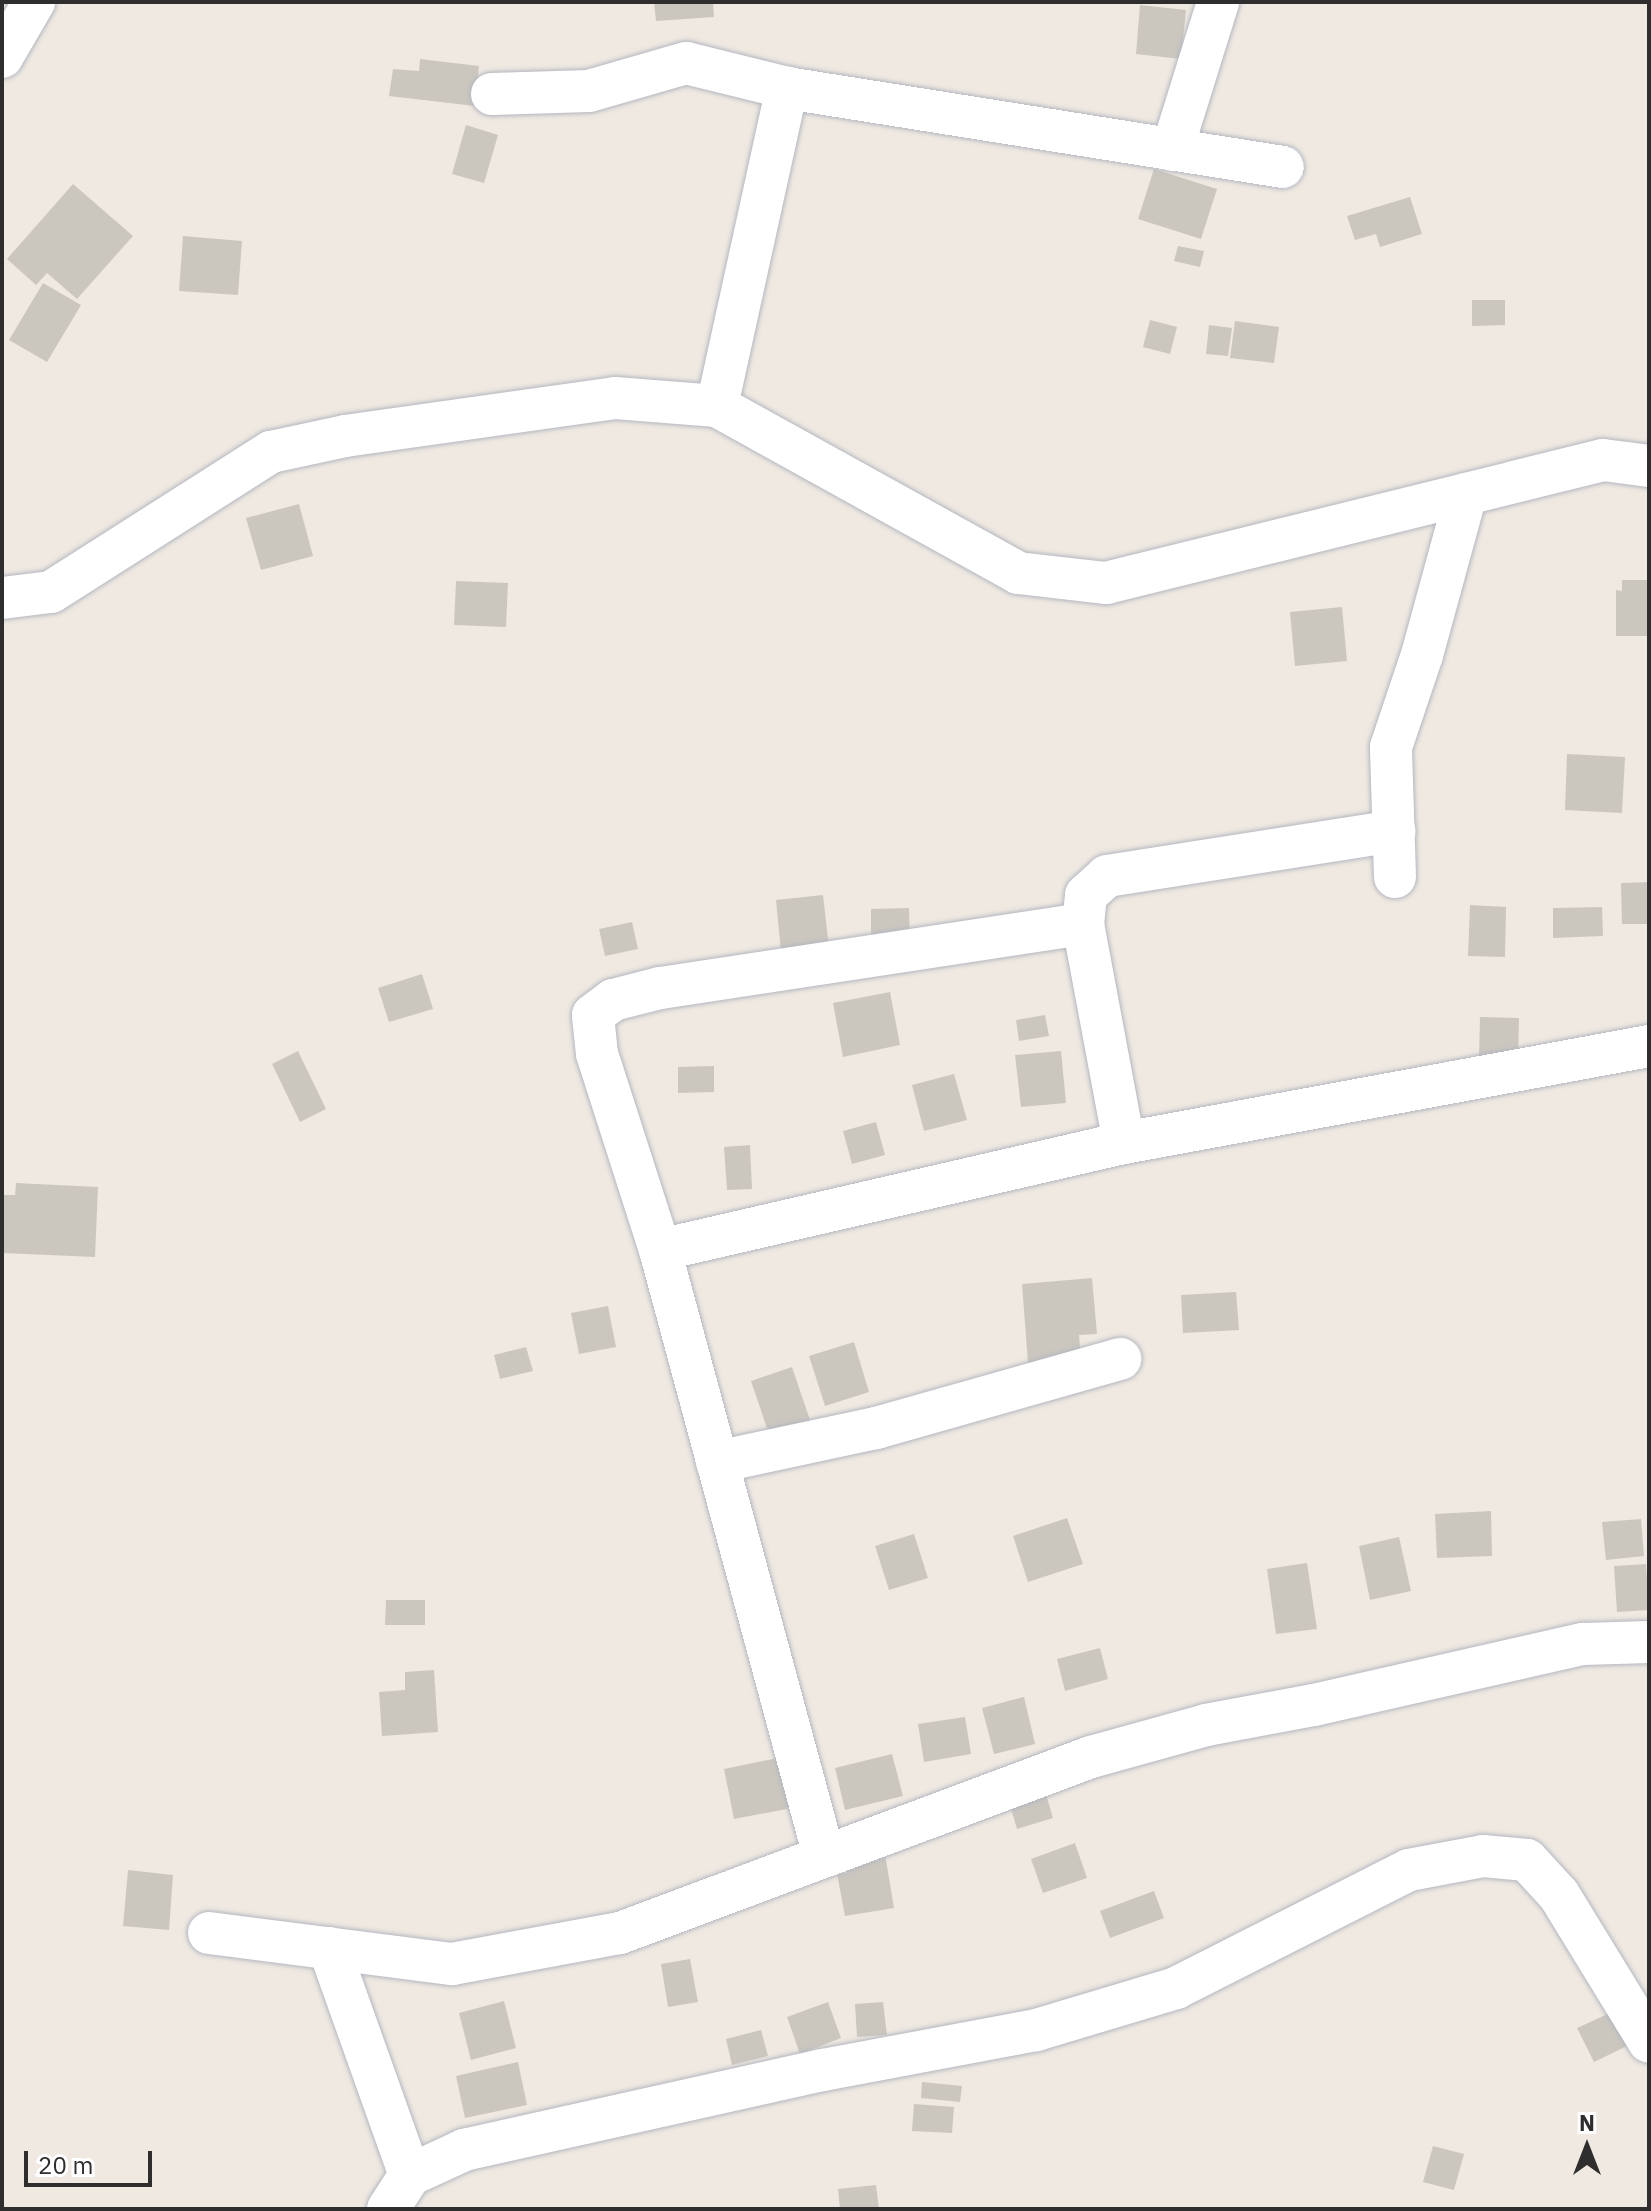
<!DOCTYPE html>
<html>
<head>
<meta charset="utf-8">
<style>
  body { margin:0 }
  #map { position:relative; width:1651px; height:2211px; overflow:hidden; background:#efe9e1; font-family:"IBM Plex Sans",sans-serif }
  div>[style] { position:absolute }
  [style*='--x'] { left:calc(var(--x)*1px); top:calc(var(--y)*1px); width:calc(var(--w)*1px); rotate:calc(var(--a)*1deg) }
  .building>* { inset:0; background:#cbc7bf }
  .roads { filter:drop-shadow(0 0 2px #b4b7c1) drop-shadow(0 0 2px #b4b7c1) }
  .minor>* { height:42px; margin:-21px; padding:0 21px; transform-origin:21px; border-radius:21px; background:#fff }
  span { translate:-50% -50%; white-space:nowrap; text-align:center; line-height:1.15; -webkit-text-stroke:6px #fff; paint-order:stroke }
  .frame { position:absolute; inset:0; border:4px solid #2e2e2e; pointer-events:none }
  .north { position:absolute; left:1547px; top:2107px; width:80px; height:80px; -webkit-text-stroke:6px #fff; paint-order:stroke; rotate:0deg; font-size:22px; font-weight:700; line-height:32px; text-align:center; color:#2e2e2e }
  .north::after { content:''; display:block; margin:auto; width:28px; height:36px; background:#2e2e2e; clip-path:polygon(50% 0,100% 100%,50% 72%,0 100%) }
  .scale { position:absolute; left:24px; top:2151px; width:128px; height:36px; box-sizing:border-box; border:4px solid #2e2e2e; border-top:0; padding-left:10px; font-size:24px; line-height:28px; white-space:nowrap; color:#2e2e2e; -webkit-text-stroke:6px #fff; paint-order:stroke }
</style>
</head>
<body>
<div id="map">
  <div class="building">
    <div style="clip-path:polygon(654px 2px,713px 2px,714px 17px,656px 21px)"></div>
    <div style="clip-path:polygon(1140px 5px,1186px 10px,1181px 59px,1136px 54px)"></div>
    <div style="clip-path:polygon(420px 59px,479px 66px,475px 106px,389px 96px,393px 69px,419px 71px)"></div>
    <div style="clip-path:polygon(466px 125px,498px 135px,484px 183px,452px 174px)"></div>
    <div style="clip-path:polygon(1154px 169px,1217px 189px,1201px 239px,1138px 219px)"></div>
    <div style="clip-path:polygon(73px 184px,133px 236px,77px 299px,47px 273px,36px 285px,7px 259px)"></div>
    <div style="clip-path:polygon(1410px 197px,1422px 234px,1380px 247px,1376px 234px,1355px 240px,1347px 216px)"></div>
    <div style="clip-path:polygon(183px 236px,242px 241px,238px 295px,179px 291px)"></div>
    <div style="clip-path:polygon(1178px 246px,1204px 251px,1200px 267px,1174px 261px)"></div>
    <div style="clip-path:polygon(43px 283px,81px 305px,47px 362px,9px 340px)"></div>
    <div style="clip-path:polygon(1472px 300px,1505px 300px,1505px 325px,1472px 326px)"></div>
    <div style="clip-path:polygon(1150px 320px,1177px 327px,1170px 354px,1143px 347px)"></div>
    <div style="clip-path:polygon(1235px 321px,1279px 327px,1274px 363px,1230px 358px)"></div>
    <div style="clip-path:polygon(1209px 325px,1232px 328px,1228px 356px,1206px 354px)"></div>
    <div style="clip-path:polygon(299px 504px,313px 556px,261px 570px,246px 518px)"></div>
    <div style="clip-path:polygon(1622px 580px,1649px 580px,1649px 636px,1616px 636px,1616px 590px,1622px 591px)"></div>
    <div style="clip-path:polygon(456px 581px,508px 583px,506px 627px,454px 625px)"></div>
    <div style="clip-path:polygon(1342px 607px,1347px 661px,1295px 666px,1290px 612px)"></div>
    <div style="clip-path:polygon(1567px 754px,1625px 757px,1622px 813px,1565px 810px)"></div>
    <div style="clip-path:polygon(1649px 882px,1649px 924px,1622px 924px,1621px 883px)"></div>
    <div style="clip-path:polygon(823px 895px,829px 948px,781px 952px,776px 900px)"></div>
    <div style="clip-path:polygon(1470px 905px,1506px 907px,1505px 957px,1468px 956px)"></div>
    <div style="clip-path:polygon(1602px 907px,1603px 936px,1553px 938px,1553px 908px)"></div>
    <div style="clip-path:polygon(909px 908px,910px 944px,871px 944px,871px 909px)"></div>
    <div style="clip-path:polygon(632px 922px,638px 949px,605px 956px,599px 929px)"></div>
    <div style="clip-path:polygon(422px 974px,433px 1009px,389px 1022px,378px 988px)"></div>
    <div style="clip-path:polygon(890px 992px,900px 1045px,843px 1057px,833px 1003px)"></div>
    <div style="clip-path:polygon(1045px 1015px,1049px 1036px,1019px 1041px,1016px 1020px)"></div>
    <div style="clip-path:polygon(1480px 1017px,1519px 1018px,1518px 1059px,1479px 1057px)"></div>
    <div style="clip-path:polygon(298px 1051px,326px 1109px,300px 1122px,272px 1064px)"></div>
    <div style="clip-path:polygon(1061px 1051px,1066px 1103px,1021px 1107px,1015px 1055px)"></div>
    <div style="clip-path:polygon(714px 1066px,714px 1092px,678px 1093px,678px 1067px)"></div>
    <div style="clip-path:polygon(954px 1074px,967px 1120px,924px 1131px,912px 1085px)"></div>
    <div style="clip-path:polygon(876px 1122px,885px 1155px,852px 1164px,843px 1131px)"></div>
    <div style="clip-path:polygon(750px 1145px,752px 1189px,727px 1190px,724px 1147px)"></div>
    <div style="clip-path:polygon(16px 1183px,98px 1187px,95px 1257px,2px 1253px,2px 1195px,15px 1195px)"></div>
    <div style="clip-path:polygon(1092px 1278px,1097px 1334px,1079px 1335px,1081px 1359px,1028px 1363px,1022px 1284px)"></div>
    <div style="clip-path:polygon(1236px 1292px,1239px 1330px,1183px 1333px,1181px 1295px)"></div>
    <div style="clip-path:polygon(608px 1306px,616px 1347px,579px 1354px,571px 1313px)"></div>
    <div style="clip-path:polygon(854px 1342px,869px 1392px,825px 1406px,809px 1356px)"></div>
    <div style="clip-path:polygon(526px 1347px,533px 1371px,500px 1379px,494px 1355px)"></div>
    <div style="clip-path:polygon(792px 1367px,811px 1423px,770px 1437px,751px 1381px)"></div>
    <div style="clip-path:polygon(1491px 1511px,1492px 1556px,1437px 1558px,1435px 1514px)"></div>
    <div style="clip-path:polygon(1067px 1518px,1083px 1564px,1028px 1582px,1013px 1536px)"></div>
    <div style="clip-path:polygon(1641px 1519px,1644px 1556px,1606px 1560px,1602px 1522px)"></div>
    <div style="clip-path:polygon(914px 1534px,928px 1578px,889px 1590px,875px 1546px)"></div>
    <div style="clip-path:polygon(1399px 1537px,1411px 1591px,1370px 1600px,1359px 1546px)"></div>
    <div style="clip-path:polygon(1307px 1563px,1317px 1629px,1276px 1634px,1267px 1569px)"></div>
    <div style="clip-path:polygon(1646px 1564px,1649px 1610px,1617px 1612px,1614px 1566px)"></div>
    <div style="clip-path:polygon(386px 1600px,425px 1600px,425px 1625px,385px 1625px)"></div>
    <div style="clip-path:polygon(1100px 1648px,1108px 1679px,1065px 1691px,1057px 1659px)"></div>
    <div style="clip-path:polygon(434px 1670px,438px 1732px,382px 1736px,379px 1692px,405px 1690px,405px 1672px)"></div>
    <div style="clip-path:polygon(1024px 1697px,1035px 1744px,994px 1754px,982px 1708px)"></div>
    <div style="clip-path:polygon(965px 1717px,971px 1754px,924px 1762px,918px 1724px)"></div>
    <div style="clip-path:polygon(892px 1754px,903px 1796px,845px 1810px,835px 1768px)"></div>
    <div style="clip-path:polygon(787px 1756px,797px 1807px,734px 1819px,724px 1769px)"></div>
    <div style="clip-path:polygon(1043px 1784px,1053px 1818px,1017px 1829px,1007px 1795px)"></div>
    <div style="clip-path:polygon(1075px 1843px,1087px 1878px,1043px 1893px,1031px 1859px)"></div>
    <div style="clip-path:polygon(885px 1854px,894px 1908px,845px 1916px,837px 1874px,847px 1873px,845px 1860px)"></div>
    <div style="clip-path:polygon(128px 1870px,173px 1875px,169px 1930px,123px 1926px)"></div>
    <div style="clip-path:polygon(1154px 1891px,1164px 1918px,1110px 1938px,1100px 1911px)"></div>
    <div style="clip-path:polygon(690px 1959px,698px 2002px,668px 2007px,661px 1964px)"></div>
    <div style="clip-path:polygon(504px 2001px,516px 2048px,471px 2060px,459px 2013px)"></div>
    <div style="clip-path:polygon(828px 2002px,841px 2038px,800px 2054px,787px 2017px)"></div>
    <div style="clip-path:polygon(883px 2002px,887px 2035px,857px 2037px,855px 2004px)"></div>
    <div style="clip-path:polygon(1610px 2013px,1627px 2046px,1594px 2062px,1577px 2028px)"></div>
    <div style="clip-path:polygon(761px 2030px,768px 2056px,732px 2065px,726px 2039px)"></div>
    <div style="clip-path:polygon(518px 2062px,527px 2105px,465px 2118px,456px 2076px)"></div>
    <div style="clip-path:polygon(922px 2082px,962px 2086px,960px 2102px,921px 2098px)"></div>
    <div style="clip-path:polygon(914px 2104px,954px 2107px,952px 2133px,912px 2131px)"></div>
    <div style="clip-path:polygon(1433px 2146px,1464px 2154px,1454px 2190px,1423px 2182px)"></div>
    <div style="clip-path:polygon(876px 2185px,879px 2209px,840px 2209px,838px 2189px)"></div>
  </div>
  <div class="roads">
    <div class="minor">
      <div style="--x:2;--y:57;--w:64;--a:-59.8"></div>
      <div style="--x:492;--y:94;--w:97;--a:-1.8"></div>
      <div style="--x:589;--y:91;--w:101;--a:-16.1"></div>
      <div style="--x:686;--y:63;--w:104;--a:13.9"></div>
      <div style="--x:787;--y:88;--w:502;--a:9.05"></div>
      <div style="--x:1172;--y:150;--w:155;--a:-72.7"></div>
      <div style="--x:717;--y:406;--w:326;--a:-77.6"></div>
      <div style="--x:2;--y:598;--w:49;--a:-7"></div>
      <div style="--x:51;--y:592;--w:261;--a:-32.5"></div>
      <div style="--x:271;--y:452;--w:76;--a:-12.2"></div>
      <div style="--x:345;--y:436;--w:273;--a:-8"></div>
      <div style="--x:615;--y:398;--w:102;--a:4.5"></div>
      <div style="--x:717;--y:406;--w:344;--a:29"></div>
      <div style="--x:1018;--y:573;--w:89;--a:6.5"></div>
      <div style="--x:1106;--y:583;--w:512;--a:-13.9"></div>
      <div style="--x:1603;--y:460;--w:46;--a:7.4"></div>
      <div style="--x:1395;--y:877;--w:130;--a:-91.8"></div>
      <div style="--x:1391;--y:747;--w:97;--a:-71.4"></div>
      <div style="--x:1422;--y:655;--w:167;--a:-74.7"></div>
      <div style="--x:1124;--y:1143;--w:223;--a:-100.6"></div>
      <div style="--x:1083;--y:924;--w:29;--a:-84"></div>
      <div style="--x:1086;--y:895;--w:28;--a:-42"></div>
      <div style="--x:1107;--y:876;--w:291;--a:-8.9"></div>
      <div style="--x:660;--y:1250;--w:476;--a:-13"></div>
      <div style="--x:1124;--y:1143;--w:534;--a:-10.47"></div>
      <div style="--x:717;--y:1462;--w:163;--a:-12.1"></div>
      <div style="--x:876;--y:1428;--w:254;--a:-15.8"></div>
      <div style="--x:824;--y:1856;--w:628;--a:-105.14"></div>
      <div style="--x:660;--y:1250;--w:206;--a:-107.8"></div>
      <div style="--x:597;--y:1054;--w:39;--a:-96"></div>
      <div style="--x:593;--y:1015;--w:25;--a:-37"></div>
      <div style="--x:613;--y:1000;--w:49;--a:-14.3"></div>
      <div style="--x:660;--y:988;--w:428;--a:-8.6"></div>
      <div style="--x:209;--y:1933;--w:245;--a:7.3"></div>
      <div style="--x:452;--y:1964;--w:171;--a:-10.5"></div>
      <div style="--x:620;--y:1933;--w:503;--a:-20.49"></div>
      <div style="--x:1091;--y:1757;--w:119;--a:-15.5"></div>
      <div style="--x:1206;--y:1725;--w:110;--a:-10.5"></div>
      <div style="--x:1314;--y:1705;--w:276;--a:-12.8"></div>
      <div style="--x:1583;--y:1644;--w:66;--a:-1.7"></div>
      <div style="--x:329;--y:1948;--w:241;--a:70.4"></div>
      <div style="--x:388;--y:2209;--w:40;--a:-57.1"></div>
      <div style="--x:410;--y:2175;--w:60;--a:-24.8"></div>
      <div style="--x:464;--y:2150;--w:368;--a:-12.6"></div>
      <div style="--x:823;--y:2070;--w:217;--a:-10.6"></div>
      <div style="--x:1036;--y:2030;--w:146;--a:-16.7"></div>
      <div style="--x:1176;--y:1988;--w:261;--a:-26.9"></div>
      <div style="--x:1409;--y:1870;--w:75;--a:-10.7"></div>
      <div style="--x:1483;--y:1856;--w:44;--a:5.2"></div>
      <div style="--x:1527;--y:1860;--w:47;--a:47.6"></div>
      <div style="--x:1559;--y:1895;--w:172;--a:58.5"></div>
    </div>
  </div>
  <div class="frame"></div>
  <div class="north">N</div>
  <div class="scale">20 m</div>
</div>
</body>
</html>
